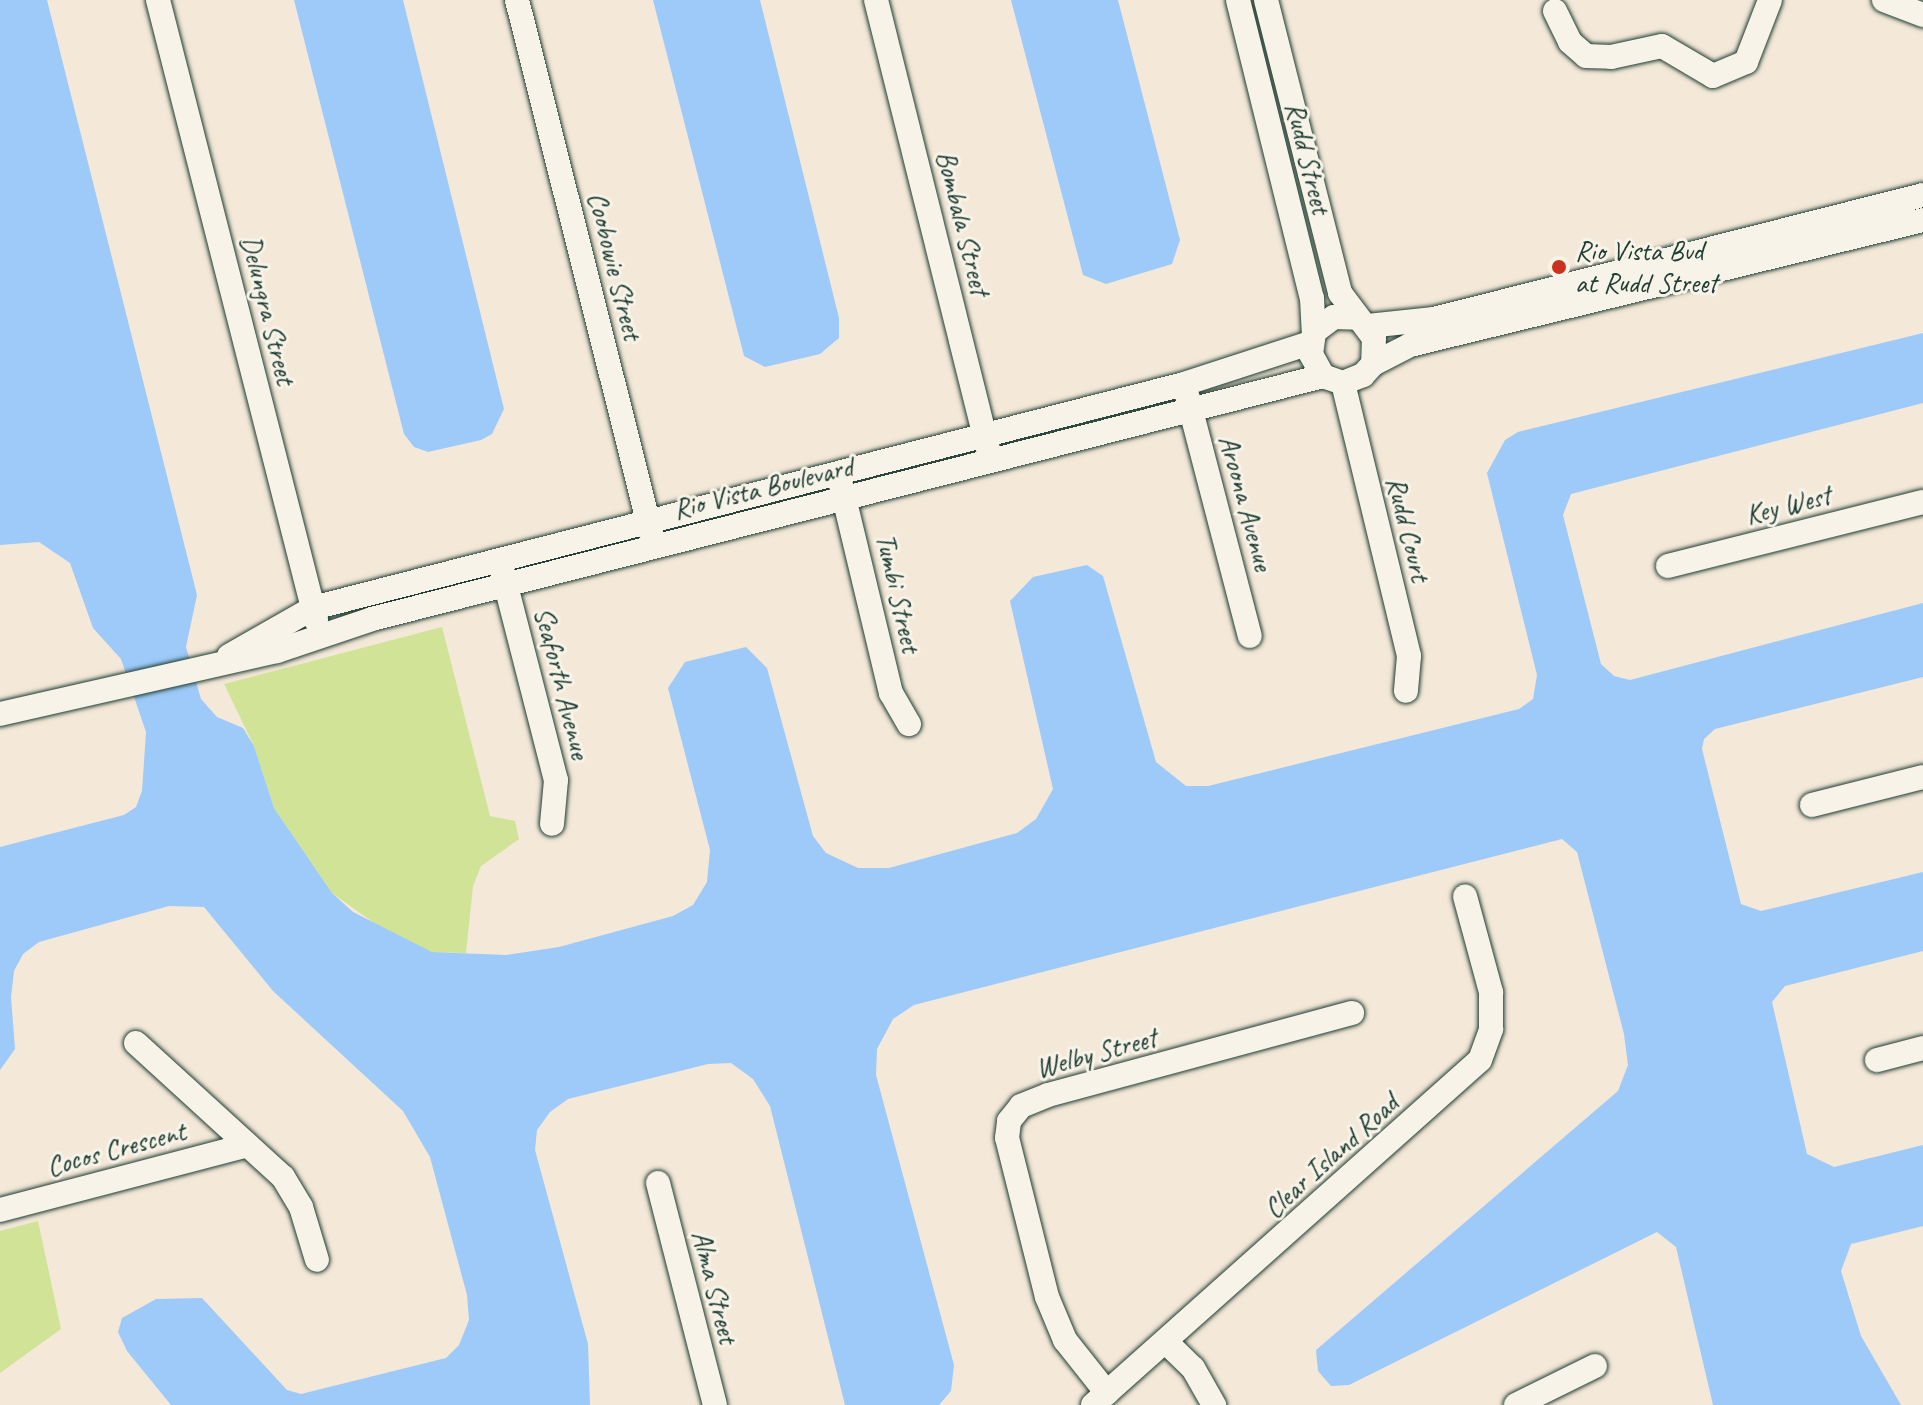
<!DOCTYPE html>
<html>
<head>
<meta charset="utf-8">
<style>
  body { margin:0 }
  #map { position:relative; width:1923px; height:1405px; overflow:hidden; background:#f4e8d8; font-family:Caveat,sans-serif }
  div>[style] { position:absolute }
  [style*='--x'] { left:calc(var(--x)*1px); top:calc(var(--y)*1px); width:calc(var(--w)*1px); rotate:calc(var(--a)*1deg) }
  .green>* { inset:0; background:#d0e397 }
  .water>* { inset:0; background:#9dcaf8 }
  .roads { filter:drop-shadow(0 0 2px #1f3d34) drop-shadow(0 0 2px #1f3d34) }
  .minor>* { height:24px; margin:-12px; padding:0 12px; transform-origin:12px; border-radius:12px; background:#f7f3e8 }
  .dots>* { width:22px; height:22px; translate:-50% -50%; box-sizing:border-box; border:4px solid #f7f3e8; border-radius:50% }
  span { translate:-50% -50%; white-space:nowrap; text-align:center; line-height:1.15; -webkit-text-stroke:6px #f7f3e8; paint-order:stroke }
  .street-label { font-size:28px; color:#1f3d34 }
  .poi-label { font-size:28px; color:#1f3d34 }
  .left { translate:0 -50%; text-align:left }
</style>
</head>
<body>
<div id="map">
  <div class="green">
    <div style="clip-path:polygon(442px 627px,490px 816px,515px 821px,519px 839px,481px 866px,473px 886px,466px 953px,432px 952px,391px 935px,332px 893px,274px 808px,254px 746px,224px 684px)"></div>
    <div style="clip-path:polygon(38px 1221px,61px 1329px,0 1373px,0 1231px)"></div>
  </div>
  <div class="water">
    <div style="clip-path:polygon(0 0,47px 0,197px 595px,186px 647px,201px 699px,217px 717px,243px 728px,254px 746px,274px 808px,332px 893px,353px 912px,432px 952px,506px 955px,559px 947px,673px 916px,693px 905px,707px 882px,710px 850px,668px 688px,685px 662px,746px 647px,767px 668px,813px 836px,826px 853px,858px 868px,889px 868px,1017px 833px,1036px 819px,1053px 789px,1010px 601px,1033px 577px,1087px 565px,1103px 576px,1156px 762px,1186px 786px,1208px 786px,1519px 709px,1533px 699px,1537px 675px,1487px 473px,1505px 440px,1518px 432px,1923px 333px,1923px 403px,1571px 494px,1563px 515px,1601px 664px,1614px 676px,1630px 680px,1923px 603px,1923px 677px,1715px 729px,1704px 739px,1702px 749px,1741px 904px,1761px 911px,1923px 872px,1923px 951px,1785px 986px,1772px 1002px,1807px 1154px,1834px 1167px,1923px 1145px,1923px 1226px,1851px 1244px,1841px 1271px,1861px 1336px,1901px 1405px,1713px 1405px,1676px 1247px,1657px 1232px,1349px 1385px,1331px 1386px,1318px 1371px,1316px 1350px,1618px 1091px,1628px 1065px,1624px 1034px,1577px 852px,1562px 839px,914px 1005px,893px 1019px,877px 1049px,876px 1075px,954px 1365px,951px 1391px,939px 1405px,845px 1405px,770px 1106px,753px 1079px,731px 1063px,708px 1064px,568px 1099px,550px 1112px,537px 1130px,535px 1150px,588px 1344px,590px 1405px,171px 1405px,127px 1351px,118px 1332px,122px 1318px,156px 1299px,202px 1298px,287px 1390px,301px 1394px,446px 1358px,459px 1345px,469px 1320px,467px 1295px,430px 1157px,403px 1111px,273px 991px,204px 907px,169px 906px,39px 942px,23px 954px,14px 971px,11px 997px,15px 1049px,0 1070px,0 847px,124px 815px,136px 807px,142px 791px,146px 732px,121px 659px,93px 628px,70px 563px,39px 542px,0 545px)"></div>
    <div style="clip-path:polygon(294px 0,403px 0,504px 409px,492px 434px,481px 440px,428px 452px,414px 447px,404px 434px)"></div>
    <div style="clip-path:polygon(653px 0,760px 0,839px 318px,839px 338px,820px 354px,765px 367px,744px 356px)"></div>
    <div style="clip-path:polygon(1011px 0,1118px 0,1180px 240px,1172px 264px,1106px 284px,1083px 275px)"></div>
  </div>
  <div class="roads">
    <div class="minor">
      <div style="--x:158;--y:0;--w:640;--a:75.7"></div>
      <div style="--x:517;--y:0;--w:550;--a:75.89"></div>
      <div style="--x:876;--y:0;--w:462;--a:76"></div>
      <div style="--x:1238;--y:0;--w:307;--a:76.1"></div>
      <div style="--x:1312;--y:298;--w:34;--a:87"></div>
      <div style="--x:1266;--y:0;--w:302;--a:75.8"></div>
      <div style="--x:1340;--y:293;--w:56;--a:52.9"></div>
      <div style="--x:1374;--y:338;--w:26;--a:92"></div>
      <div style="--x:1373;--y:364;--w:15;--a:132"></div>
      <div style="--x:1363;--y:375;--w:22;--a:158"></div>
      <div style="--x:1343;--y:383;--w:21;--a:-161"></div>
      <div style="--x:1323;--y:376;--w:25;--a:-119"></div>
      <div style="--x:1311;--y:354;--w:22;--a:-82"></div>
      <div style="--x:1314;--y:332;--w:25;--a:-37"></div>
      <div style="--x:1334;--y:317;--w:23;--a:2"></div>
      <div style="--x:1884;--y:0;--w:42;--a:21"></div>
      <div style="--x:1555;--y:11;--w:34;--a:64"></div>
      <div style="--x:1570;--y:42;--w:21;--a:41"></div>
      <div style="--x:1586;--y:56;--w:25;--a:2"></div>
      <div style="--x:1611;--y:57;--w:52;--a:-12.2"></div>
      <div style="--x:1662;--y:46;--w:59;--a:30.5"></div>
      <div style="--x:1713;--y:76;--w:36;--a:-23"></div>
      <div style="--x:1746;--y:62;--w:66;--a:-68.8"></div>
      <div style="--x:1368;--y:326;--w:66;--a:-6.1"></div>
      <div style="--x:1434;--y:319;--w:504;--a:-14.23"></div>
      <div style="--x:1373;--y:364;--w:42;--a:-27.2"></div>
      <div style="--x:1410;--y:345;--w:528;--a:-13.69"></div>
      <div style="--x:1343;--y:383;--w:281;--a:76.4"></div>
      <div style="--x:1409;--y:656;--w:35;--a:95"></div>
      <div style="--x:1187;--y:395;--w:249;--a:75.4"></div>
      <div style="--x:841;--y:485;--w:214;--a:76.5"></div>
      <div style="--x:891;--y:693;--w:36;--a:60"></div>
      <div style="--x:1668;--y:566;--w:263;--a:-14.1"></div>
      <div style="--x:502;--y:570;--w:217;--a:75.6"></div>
      <div style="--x:556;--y:780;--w:44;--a:95.2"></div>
      <div style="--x:229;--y:656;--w:97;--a:-29.7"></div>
      <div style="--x:313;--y:608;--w:899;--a:-14.42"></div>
      <div style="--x:1184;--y:384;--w:133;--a:-18"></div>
      <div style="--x:0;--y:714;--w:284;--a:-12.8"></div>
      <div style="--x:277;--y:651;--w:100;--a:-18.6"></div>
      <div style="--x:372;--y:619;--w:982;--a:-14.33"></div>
      <div style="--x:1812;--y:805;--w:114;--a:-14.2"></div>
      <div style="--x:136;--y:1043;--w:199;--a:42.4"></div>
      <div style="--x:283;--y:1177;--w:35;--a:59"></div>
      <div style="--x:301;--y:1207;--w:55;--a:73.2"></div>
      <div style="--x:1877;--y:1060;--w:48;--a:-14.6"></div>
      <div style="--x:658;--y:1183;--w:229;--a:75.6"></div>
      <div style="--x:0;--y:1210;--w:256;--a:-14.7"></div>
      <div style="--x:1167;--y:1343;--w:36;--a:44"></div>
      <div style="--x:1193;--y:1368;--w:43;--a:60.4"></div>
      <div style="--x:1107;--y:1393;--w:68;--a:-128.4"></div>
      <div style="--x:1065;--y:1340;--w:47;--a:-112.7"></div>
      <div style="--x:1047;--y:1297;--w:164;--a:-104.1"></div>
      <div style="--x:1007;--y:1138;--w:17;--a:-83"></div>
      <div style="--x:1009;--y:1121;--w:19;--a:-51"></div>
      <div style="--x:1021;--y:1106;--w:29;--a:-22"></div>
      <div style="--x:1048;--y:1095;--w:315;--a:-15.1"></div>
      <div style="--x:1093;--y:1405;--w:518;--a:-41.72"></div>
      <div style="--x:1480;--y:1060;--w:33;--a:-70"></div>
      <div style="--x:1491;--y:1029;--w:37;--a:-90"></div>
      <div style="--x:1491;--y:992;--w:99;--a:-105.2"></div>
      <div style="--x:1516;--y:1405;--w:88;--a:-26.3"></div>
    </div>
  </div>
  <div class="dots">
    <div style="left:1559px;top:267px;background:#c8321e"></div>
  </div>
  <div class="street-label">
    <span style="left:1308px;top:158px;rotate:76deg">Rudd Street</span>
    <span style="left:963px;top:223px;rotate:76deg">Bombala Street</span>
    <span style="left:615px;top:266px;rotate:76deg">Coobowie Street</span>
    <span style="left:268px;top:310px;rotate:76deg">Delungra Street</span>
    <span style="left:763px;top:488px;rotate:-14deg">Rio Vista Boulevard</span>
    <span style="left:1246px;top:503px;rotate:75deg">Aroona Avenue</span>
    <span style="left:1788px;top:505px;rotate:-14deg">Key West</span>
    <span style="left:1408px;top:529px;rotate:76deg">Rudd Court</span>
    <span style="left:898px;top:593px;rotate:77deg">Tumbi Street</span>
    <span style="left:562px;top:683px;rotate:76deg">Seaforth Avenue</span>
    <span style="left:1096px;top:1053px;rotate:-15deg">Welby Street</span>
    <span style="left:116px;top:1149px;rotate:-15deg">Cocos Crescent</span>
    <span style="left:1331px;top:1156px;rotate:-42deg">Clear Island Road</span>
    <span style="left:715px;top:1287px;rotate:76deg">Alma Street</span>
  </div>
  <div class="poi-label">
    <span class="left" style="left:1575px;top:267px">Rio Vista Bvd<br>at Rudd Street</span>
  </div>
</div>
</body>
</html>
